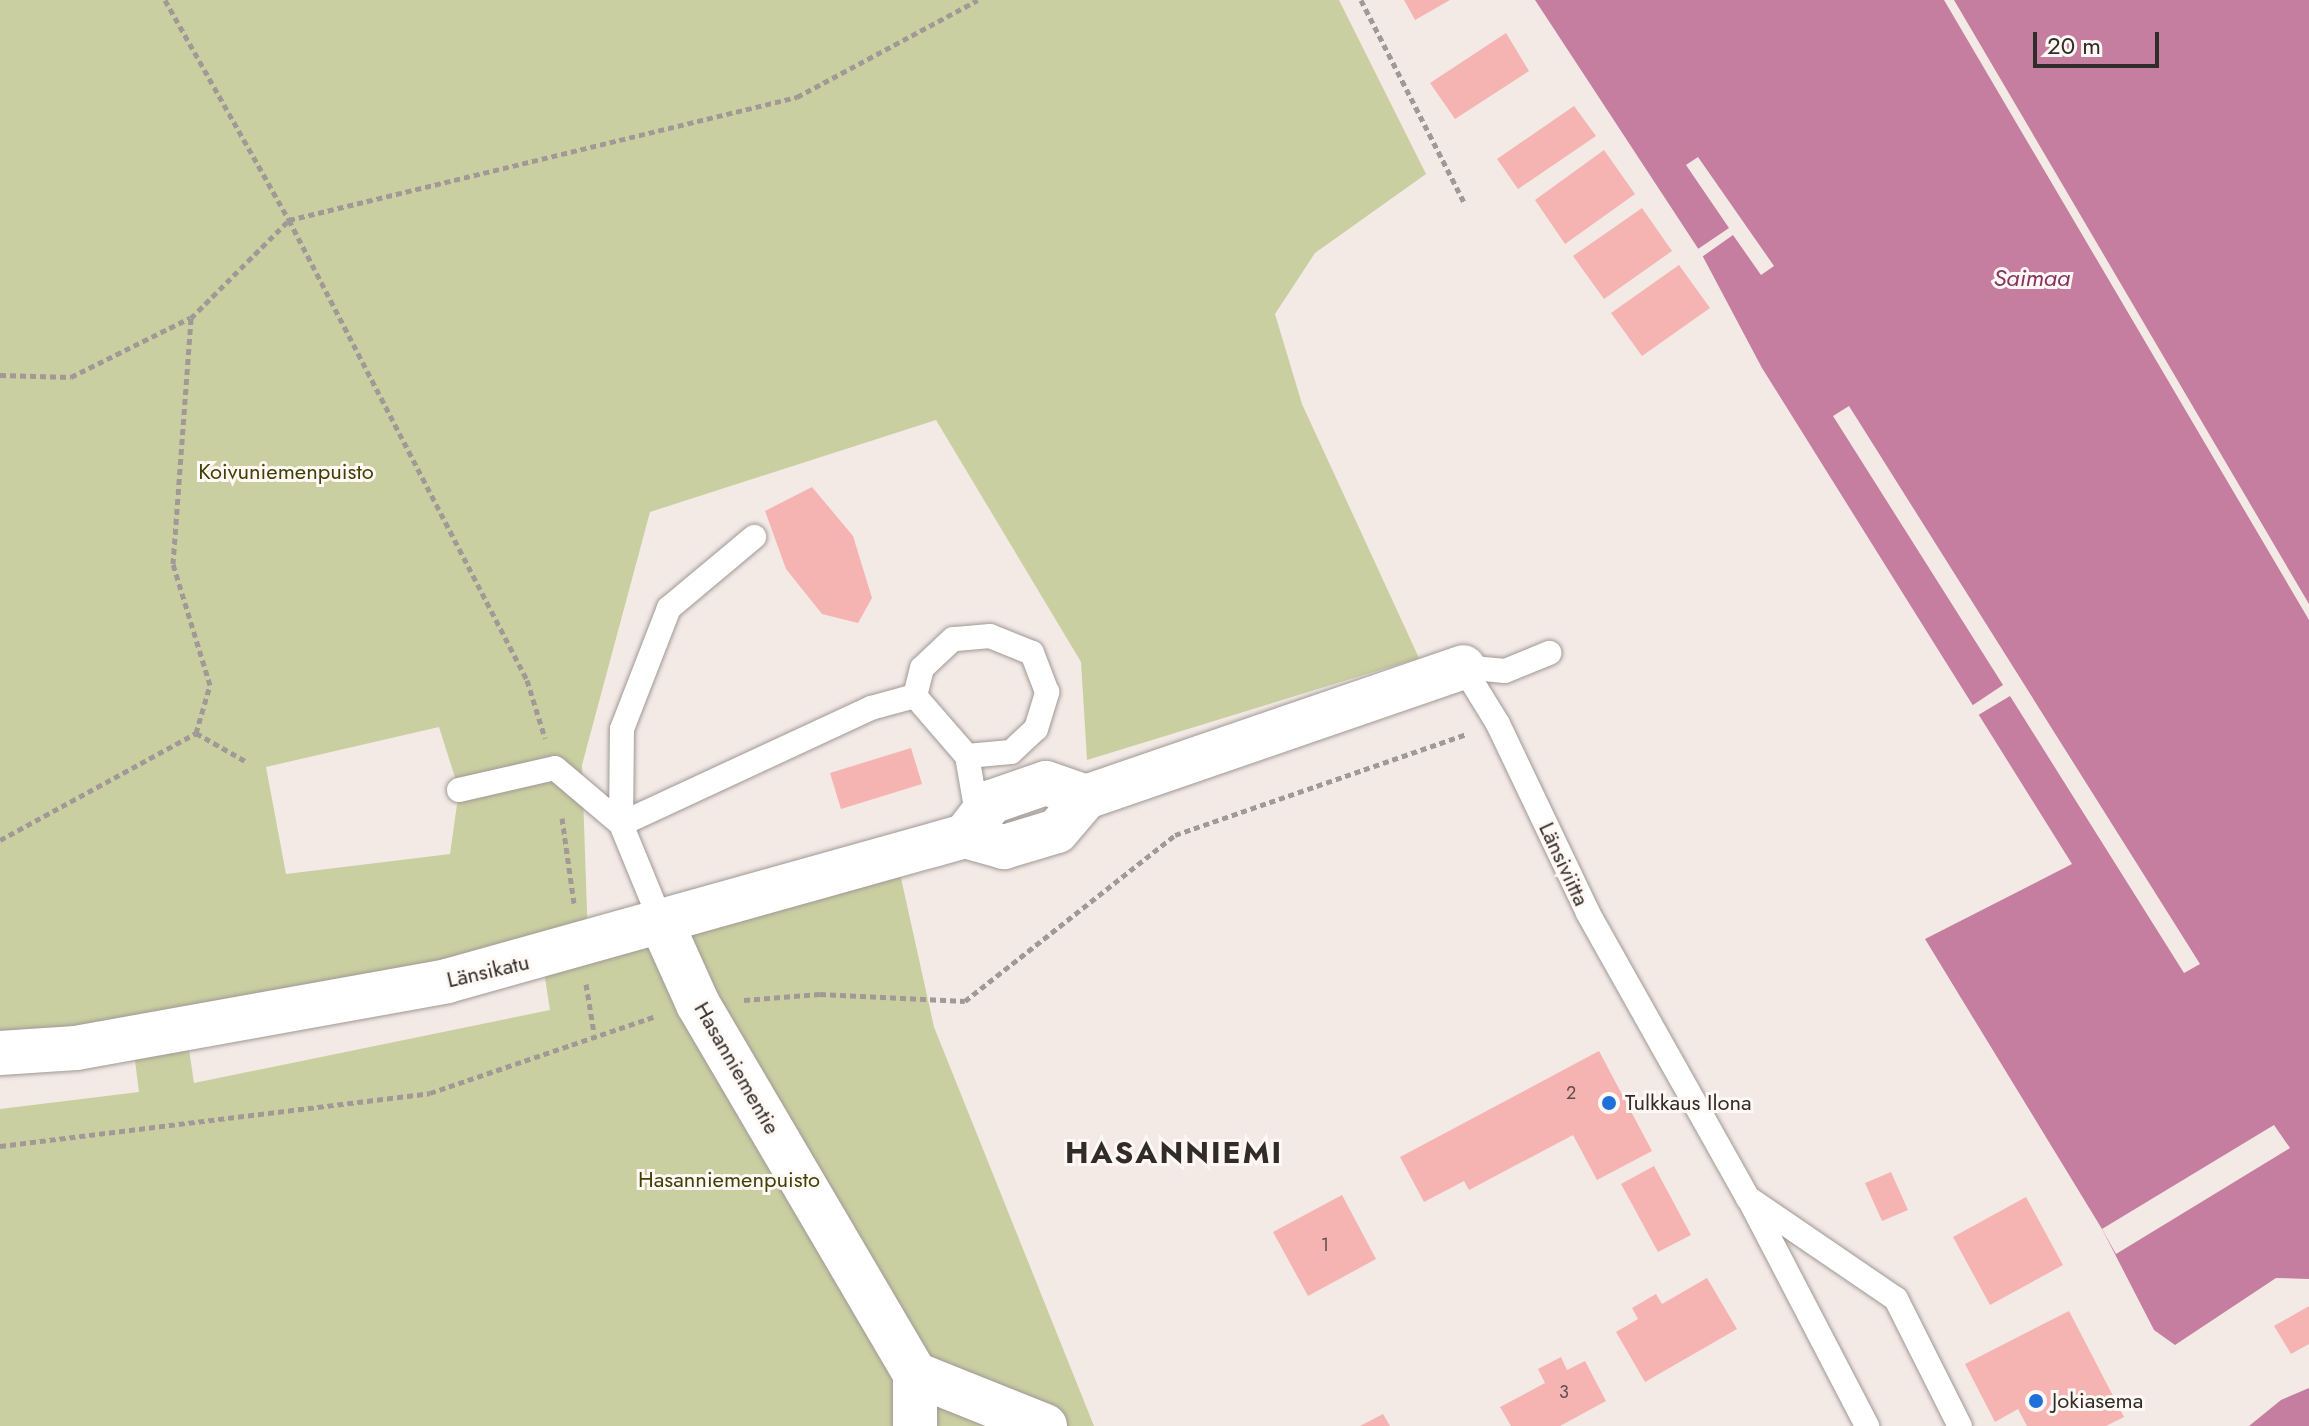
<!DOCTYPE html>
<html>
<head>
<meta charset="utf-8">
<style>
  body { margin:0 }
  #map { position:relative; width:2309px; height:1426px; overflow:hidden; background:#f3eae6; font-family:Jost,sans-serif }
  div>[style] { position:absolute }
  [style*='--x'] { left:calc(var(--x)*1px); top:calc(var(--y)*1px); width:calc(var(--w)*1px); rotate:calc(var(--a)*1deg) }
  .green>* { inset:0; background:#cacfa2 }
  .water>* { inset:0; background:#c57ea0 }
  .pier>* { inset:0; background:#f3eae6 }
  .building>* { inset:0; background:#f5b3b2 }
  .path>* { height:5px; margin-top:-2.5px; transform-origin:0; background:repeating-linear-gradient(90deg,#a09996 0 6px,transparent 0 10px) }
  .roads { filter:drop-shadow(0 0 2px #a09894) drop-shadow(0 0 2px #a09894) }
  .lane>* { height:24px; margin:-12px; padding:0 12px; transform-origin:12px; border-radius:12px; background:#fff }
  .street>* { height:44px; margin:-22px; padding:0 22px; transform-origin:22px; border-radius:22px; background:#fff }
  .dots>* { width:22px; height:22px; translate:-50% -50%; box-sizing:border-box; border:4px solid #fff8f4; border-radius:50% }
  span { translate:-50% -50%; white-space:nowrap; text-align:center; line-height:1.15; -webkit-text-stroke:6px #fff8f4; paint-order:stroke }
  .number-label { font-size:18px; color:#604e4c }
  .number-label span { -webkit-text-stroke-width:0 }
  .park-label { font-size:22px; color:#3e4106 }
  .street-label { font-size:22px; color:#2f2c2a }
  .poi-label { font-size:22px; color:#2f2c2a }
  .left { translate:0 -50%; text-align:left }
  .water-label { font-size:24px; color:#873260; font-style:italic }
  .district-label { font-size:30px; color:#2f2c2a; font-weight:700; letter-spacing:2px }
  .scale { position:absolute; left:2033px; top:32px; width:126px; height:36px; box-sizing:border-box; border:4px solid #2f2c2a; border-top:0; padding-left:10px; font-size:24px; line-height:28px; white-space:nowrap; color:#2f2c2a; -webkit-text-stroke:6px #fff8f4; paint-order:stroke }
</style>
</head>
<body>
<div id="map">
  <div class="green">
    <div style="clip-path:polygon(evenodd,0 0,1339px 0,1426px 174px,1315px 253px,1275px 314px,1302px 404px,1419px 658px,1087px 760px,1081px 662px,936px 420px,650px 512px,582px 765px,588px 941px,0 1047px,0 0,439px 727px,459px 790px,450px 854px,286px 874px,266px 767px,439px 727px)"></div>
    <div style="clip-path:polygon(897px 860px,934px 1027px,1094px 1426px,0 1426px,0 1109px,139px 1092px,133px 1045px,187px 1036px,194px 1083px,550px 1010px,543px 965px)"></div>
  </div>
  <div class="water">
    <div style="clip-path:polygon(1535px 0,2309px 0,2309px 1279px,2276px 1278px,2175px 1345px,2154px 1330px,2102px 1229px,1925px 939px,2072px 864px,1762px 368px,1701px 253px)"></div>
    <div style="clip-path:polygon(2309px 1388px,2309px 1426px,2249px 1426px,2281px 1400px)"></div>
  </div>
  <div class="pier">
    <div style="clip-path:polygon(1944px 0,1954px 0,2279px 553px,2309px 604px,2309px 620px)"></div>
    <div style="clip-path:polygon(1698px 157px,1774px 266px,1761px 275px,1733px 235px,1699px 259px,1695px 251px,1729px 228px,1686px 165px)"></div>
    <div style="clip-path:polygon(1849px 406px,2200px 964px,2184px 973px,2010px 696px,1975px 717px,1970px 707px,2003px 685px,1833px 416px)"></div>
    <div style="clip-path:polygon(2274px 1125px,2290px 1148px,2116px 1254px,2102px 1229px)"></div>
  </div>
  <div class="building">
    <div style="clip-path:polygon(1404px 0,1450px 0,1415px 20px)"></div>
    <div style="clip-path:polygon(1506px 33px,1529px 71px,1455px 119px,1430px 83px)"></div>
    <div style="clip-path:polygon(1574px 106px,1596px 136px,1518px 189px,1497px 159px)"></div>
    <div style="clip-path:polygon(1604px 150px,1635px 194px,1565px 244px,1535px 200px)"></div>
    <div style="clip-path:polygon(1642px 208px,1672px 251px,1604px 299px,1573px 256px)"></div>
    <div style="clip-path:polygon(1679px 265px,1710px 308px,1642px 356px,1611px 313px)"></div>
    <div style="clip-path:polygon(812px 487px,853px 536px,872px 598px,858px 623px,822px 614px,786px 569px,765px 511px)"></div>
    <div style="clip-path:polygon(911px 748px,922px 784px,841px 809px,830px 773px)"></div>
    <div style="clip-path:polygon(1599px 1051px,1652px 1151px,1597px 1180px,1573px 1135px,1469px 1190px,1464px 1181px,1424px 1202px,1400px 1157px)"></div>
    <div style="clip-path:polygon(1654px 1166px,1691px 1235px,1658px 1252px,1621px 1184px)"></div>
    <div style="clip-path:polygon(1891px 1172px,1908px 1210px,1882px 1221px,1865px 1183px)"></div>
    <div style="clip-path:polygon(1342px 1195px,1376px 1259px,1308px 1296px,1273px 1232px)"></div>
    <div style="clip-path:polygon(2026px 1197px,2063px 1265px,1990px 1305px,1953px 1237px)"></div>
    <div style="clip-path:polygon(1707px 1278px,1737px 1329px,1645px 1382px,1616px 1332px,1638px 1319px,1632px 1308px,1656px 1294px,1662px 1304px)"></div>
    <div style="clip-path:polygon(2309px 1306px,2309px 1344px,2291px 1354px,2274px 1326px)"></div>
    <div style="clip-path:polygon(2069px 1311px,2124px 1417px,2106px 1426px,2027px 1426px,2018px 1409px,1995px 1422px,1965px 1364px)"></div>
    <div style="clip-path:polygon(1561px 1357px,1567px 1370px,1585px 1361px,1606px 1401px,1560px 1426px,1511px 1426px,1500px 1407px,1545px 1383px,1538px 1369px)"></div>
    <div style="clip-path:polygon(1383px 1414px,1390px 1426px,1360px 1426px)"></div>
  </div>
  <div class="path">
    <div style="--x:165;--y:0;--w:253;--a:60.6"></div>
    <div style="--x:289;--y:220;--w:518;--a:62.64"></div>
    <div style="--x:527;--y:680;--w:61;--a:72.8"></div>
    <div style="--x:1361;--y:0;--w:227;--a:63"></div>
    <div style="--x:0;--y:375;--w:71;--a:1.6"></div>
    <div style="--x:71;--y:377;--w:133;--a:-26.4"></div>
    <div style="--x:196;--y:733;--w:59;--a:29.6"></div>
    <div style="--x:562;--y:818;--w:86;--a:82"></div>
    <div style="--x:0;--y:840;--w:223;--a:-28.6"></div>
    <div style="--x:196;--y:733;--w:50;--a:-73.7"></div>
    <div style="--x:210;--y:685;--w:127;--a:-107"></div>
    <div style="--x:173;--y:564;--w:247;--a:-85.8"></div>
    <div style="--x:191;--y:318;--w:139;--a:-45"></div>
    <div style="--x:289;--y:220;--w:523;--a:-13.61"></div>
    <div style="--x:797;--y:97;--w:205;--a:-28.2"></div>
    <div style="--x:586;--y:984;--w:50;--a:80.7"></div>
    <div style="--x:744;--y:1000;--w:76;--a:-4.5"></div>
    <div style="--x:820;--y:994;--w:145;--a:2.8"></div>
    <div style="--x:965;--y:1001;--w:268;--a:-38.3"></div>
    <div style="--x:1175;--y:835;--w:309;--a:-19.1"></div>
    <div style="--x:0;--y:1146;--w:433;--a:-7"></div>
    <div style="--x:430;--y:1093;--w:239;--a:-18.8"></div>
  </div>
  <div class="roads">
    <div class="lane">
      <div style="--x:1463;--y:667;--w:67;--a:58.4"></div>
      <div style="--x:1498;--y:724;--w:209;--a:64.5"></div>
      <div style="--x:1588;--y:913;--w:327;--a:60.7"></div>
      <div style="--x:1748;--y:1198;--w:179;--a:34.3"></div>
      <div style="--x:1896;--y:1299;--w:142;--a:63.3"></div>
      <div style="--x:1463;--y:667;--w:42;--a:5.4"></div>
      <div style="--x:1505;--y:671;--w:48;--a:-22.2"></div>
      <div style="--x:967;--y:756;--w:64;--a:80.1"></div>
      <div style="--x:459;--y:790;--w:98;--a:-12.9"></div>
      <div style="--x:555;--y:768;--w:87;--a:40.3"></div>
      <div style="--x:621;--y:824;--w:276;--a:-24.9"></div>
      <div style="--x:871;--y:708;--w:46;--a:-15.3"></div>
      <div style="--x:915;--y:696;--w:79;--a:49.1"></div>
      <div style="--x:967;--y:756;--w:44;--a:-5.2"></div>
      <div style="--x:1011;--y:752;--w:34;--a:-43"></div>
      <div style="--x:1036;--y:729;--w:39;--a:-73"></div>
      <div style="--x:1047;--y:692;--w:42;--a:-111"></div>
      <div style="--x:1032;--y:653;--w:45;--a:-158"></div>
      <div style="--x:990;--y:636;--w:37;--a:175"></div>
      <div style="--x:953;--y:639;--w:42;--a:136.9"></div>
      <div style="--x:922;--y:668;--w:29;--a:104"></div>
      <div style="--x:662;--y:924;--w:108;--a:-112.3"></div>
      <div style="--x:621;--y:824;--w:95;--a:-89.4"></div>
      <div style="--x:622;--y:729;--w:130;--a:-68.8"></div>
      <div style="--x:669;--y:608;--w:111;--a:-39.9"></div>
      <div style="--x:1750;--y:1201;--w:254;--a:62.5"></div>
    </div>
    <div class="street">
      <div style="--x:965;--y:836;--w:43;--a:-52.6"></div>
      <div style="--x:991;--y:802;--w:58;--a:-19.1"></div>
      <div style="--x:1046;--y:783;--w:42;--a:19.3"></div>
      <div style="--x:662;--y:924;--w:88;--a:65.8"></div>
      <div style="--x:698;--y:1004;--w:429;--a:59.6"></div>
      <div style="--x:915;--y:1374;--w:140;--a:21.8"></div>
      <div style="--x:0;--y:1053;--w:76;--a:-3.8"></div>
      <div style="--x:76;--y:1048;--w:377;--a:-10.2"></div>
      <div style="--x:447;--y:981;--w:538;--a:-15.64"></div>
      <div style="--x:965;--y:836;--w:41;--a:15.8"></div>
      <div style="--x:1004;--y:847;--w:55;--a:-16.8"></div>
      <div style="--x:1057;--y:831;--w:45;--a:-49.5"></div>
      <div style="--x:1086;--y:797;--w:399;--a:-19"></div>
      <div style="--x:915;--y:1426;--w:52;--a:-90"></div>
    </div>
  </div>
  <div class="dots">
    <div style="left:1609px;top:1103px;background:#1e71db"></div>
    <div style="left:2036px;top:1401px;background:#1e71db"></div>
  </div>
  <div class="number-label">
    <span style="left:1571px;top:1093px">2</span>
    <span style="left:1325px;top:1245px">1</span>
    <span style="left:1564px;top:1392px">3</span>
  </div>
  <div class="park-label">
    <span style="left:286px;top:472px">Koivuniemenpuisto</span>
    <span style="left:729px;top:1180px">Hasanniemenpuisto</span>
  </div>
  <div class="street-label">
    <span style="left:1564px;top:864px;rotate:65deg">Länsiviitta</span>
    <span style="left:488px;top:971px;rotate:-13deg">Länsikatu</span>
    <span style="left:737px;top:1068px;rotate:60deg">Hasanniementie</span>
  </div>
  <div class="poi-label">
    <span class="left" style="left:1625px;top:1103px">Tulkkaus Ilona</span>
    <span class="left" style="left:2052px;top:1401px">Jokiasema</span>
  </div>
  <div class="water-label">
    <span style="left:2032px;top:278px">Saimaa</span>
  </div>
  <div class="district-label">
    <span style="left:1174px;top:1153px">HASANNIEMI</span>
  </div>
  <div class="scale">20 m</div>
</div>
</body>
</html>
